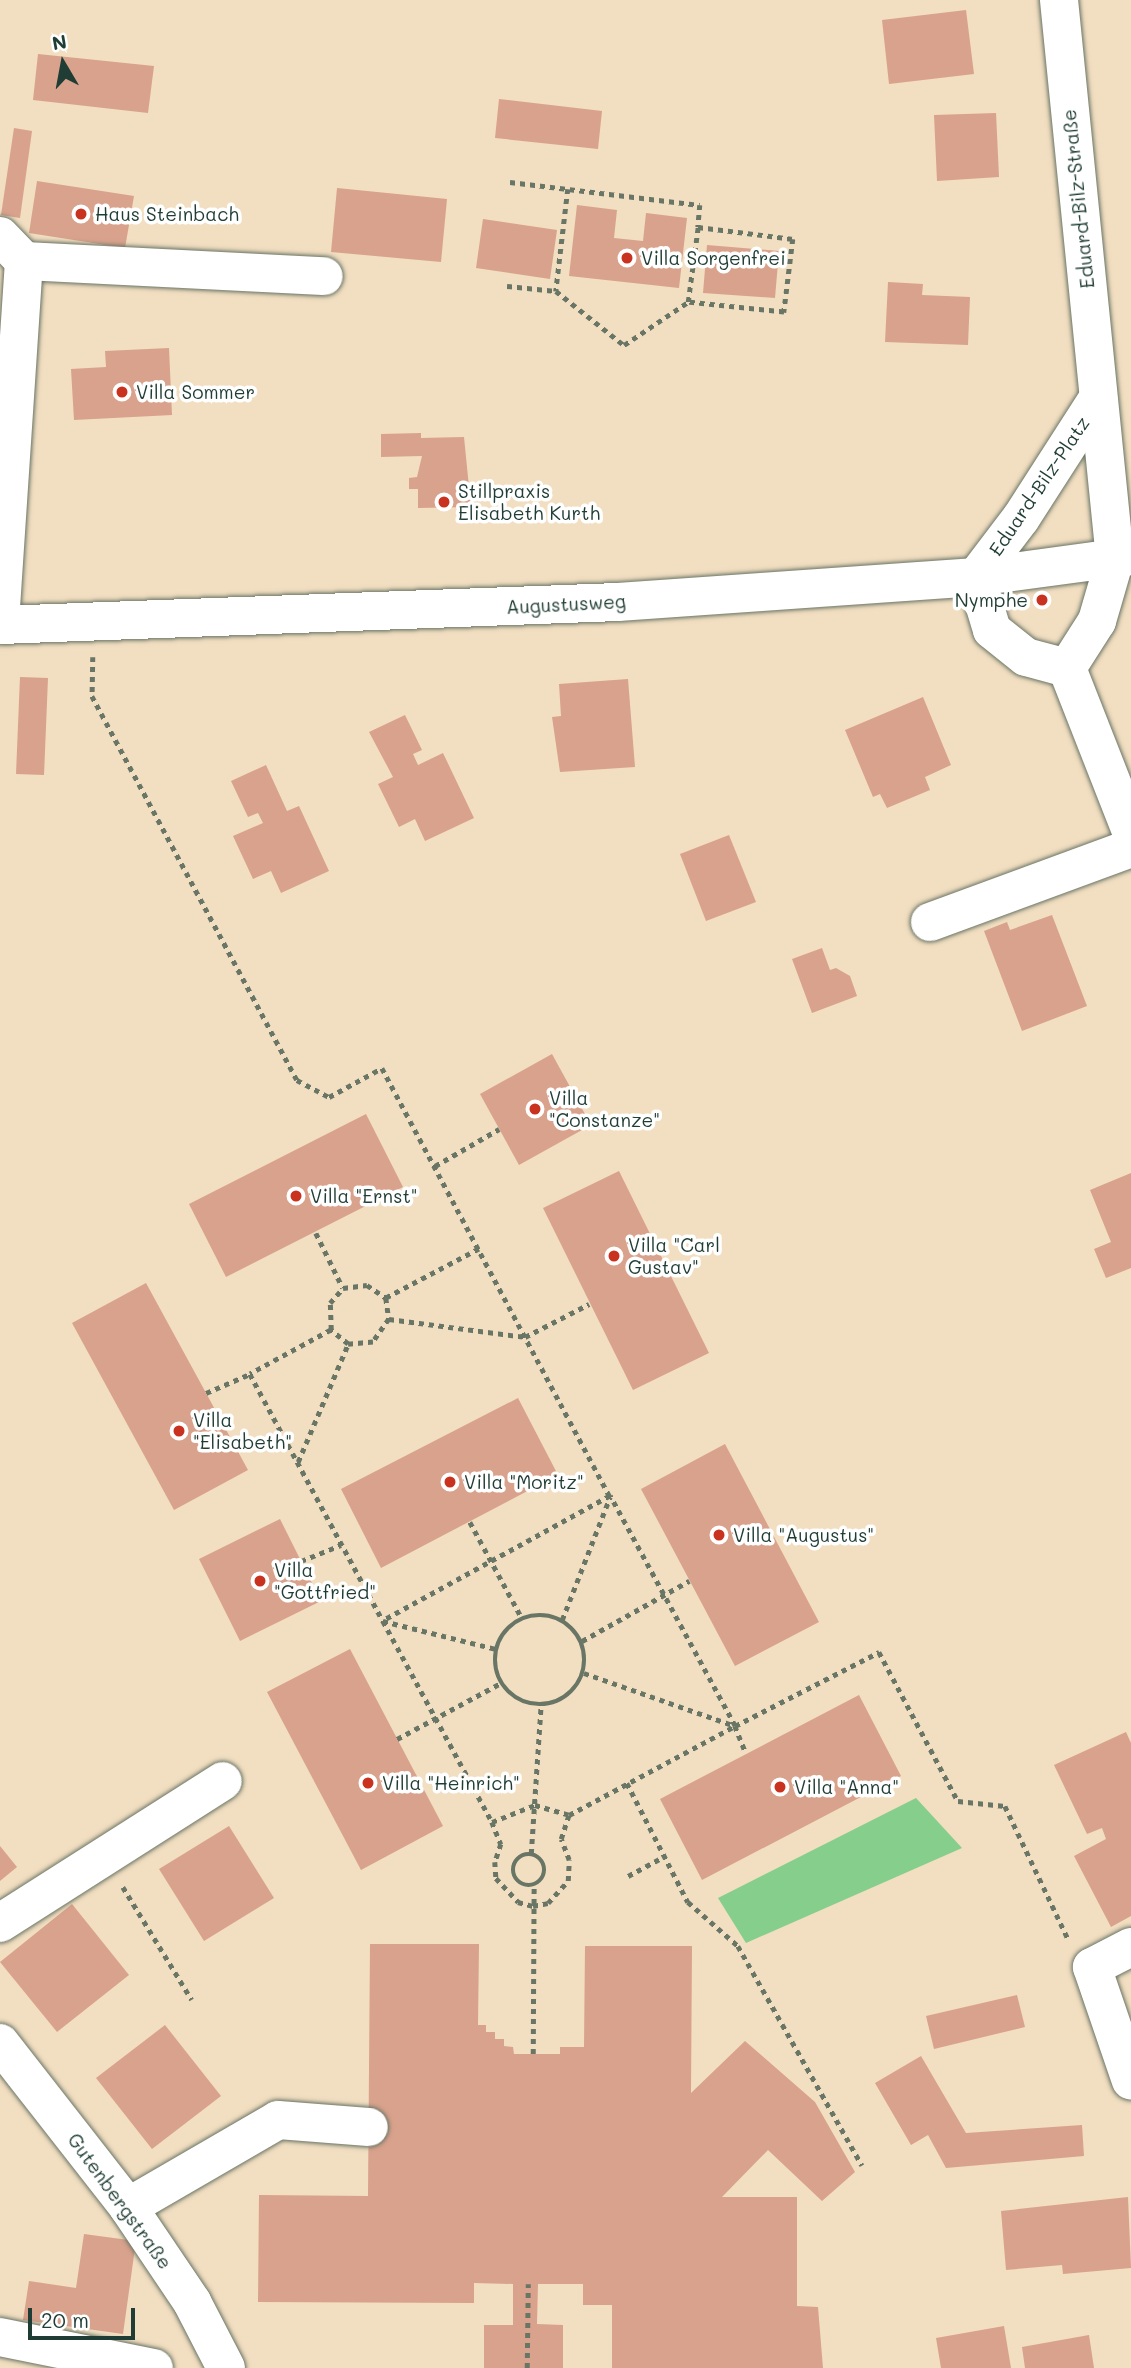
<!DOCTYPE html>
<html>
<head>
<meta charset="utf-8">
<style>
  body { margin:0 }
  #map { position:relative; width:1131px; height:2368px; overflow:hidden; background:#f2dec1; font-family:Mali,sans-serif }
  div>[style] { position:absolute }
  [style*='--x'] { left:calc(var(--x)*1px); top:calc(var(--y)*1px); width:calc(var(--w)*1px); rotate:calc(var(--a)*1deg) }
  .green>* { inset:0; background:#85ce8b }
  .building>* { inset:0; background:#d9a28c }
  .path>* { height:4.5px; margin-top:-2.25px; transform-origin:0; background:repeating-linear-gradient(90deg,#697565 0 5px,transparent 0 10px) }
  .path>.ring { margin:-2.25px; padding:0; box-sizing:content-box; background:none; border:4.5px solid #697565; border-radius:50% }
  .roads { filter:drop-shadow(0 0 2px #697565) drop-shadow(0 0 2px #697565) }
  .minor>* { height:38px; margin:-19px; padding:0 19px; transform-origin:19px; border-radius:19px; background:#fff }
  .dots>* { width:19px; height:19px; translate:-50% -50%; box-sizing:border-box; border:4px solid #fff; border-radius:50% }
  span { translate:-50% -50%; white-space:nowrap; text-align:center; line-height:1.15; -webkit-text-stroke:7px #fff; paint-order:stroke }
  .street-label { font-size:19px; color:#1f3d34 }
  .poi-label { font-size:19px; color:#1f3d34 }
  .left { translate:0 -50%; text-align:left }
  .right { translate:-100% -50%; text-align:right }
  .north { position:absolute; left:28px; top:28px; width:70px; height:70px; -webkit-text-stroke:5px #fff; paint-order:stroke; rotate:350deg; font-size:19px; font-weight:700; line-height:28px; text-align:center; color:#1f3d34 }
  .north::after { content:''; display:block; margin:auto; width:24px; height:32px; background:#1f3d34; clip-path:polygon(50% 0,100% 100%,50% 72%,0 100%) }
  .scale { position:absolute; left:28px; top:2308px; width:107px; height:32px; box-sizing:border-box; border:4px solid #1f3d34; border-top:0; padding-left:9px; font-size:21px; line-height:24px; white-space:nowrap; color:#1f3d34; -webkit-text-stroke:5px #fff; paint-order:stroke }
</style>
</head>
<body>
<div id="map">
  <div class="green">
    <div style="clip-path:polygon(916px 1798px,962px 1848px,746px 1943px,718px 1898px)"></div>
  </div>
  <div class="building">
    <div style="clip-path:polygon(966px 10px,974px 74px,889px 84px,882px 20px)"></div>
    <div style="clip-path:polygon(38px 54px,154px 66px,148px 113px,33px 100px)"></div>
    <div style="clip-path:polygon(499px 99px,602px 111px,598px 149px,495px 138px)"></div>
    <div style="clip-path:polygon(996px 113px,999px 177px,937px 181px,934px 115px)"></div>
    <div style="clip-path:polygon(14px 128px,32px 131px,20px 218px,1px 215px)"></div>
    <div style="clip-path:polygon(37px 181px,134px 196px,125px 248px,29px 233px)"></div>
    <div style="clip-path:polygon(337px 188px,447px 199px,441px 262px,331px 252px)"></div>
    <div style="clip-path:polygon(577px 205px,617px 210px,614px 238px,643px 241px,646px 213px,687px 218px,679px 288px,569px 276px)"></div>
    <div style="clip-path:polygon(483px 219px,557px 230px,550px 279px,476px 268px)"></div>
    <div style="clip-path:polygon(707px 245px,779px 251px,775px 298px,703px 293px)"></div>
    <div style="clip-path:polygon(888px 282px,923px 284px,922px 295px,970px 297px,968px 345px,885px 342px)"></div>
    <div style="clip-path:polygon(169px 348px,172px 415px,74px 420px,71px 369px,106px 367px,105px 351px)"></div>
    <div style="clip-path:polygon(421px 433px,421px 438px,464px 437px,471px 507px,418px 508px,418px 489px,409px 489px,409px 478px,417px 477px,422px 456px,381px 457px,381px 434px)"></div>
    <div style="clip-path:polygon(20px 677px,48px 678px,44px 775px,16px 774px)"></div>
    <div style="clip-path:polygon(628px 679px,635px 767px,560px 772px,552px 717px,561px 716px,559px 684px)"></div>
    <div style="clip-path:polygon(923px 697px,951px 765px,925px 777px,930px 790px,887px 808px,880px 794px,873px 797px,845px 730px)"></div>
    <div style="clip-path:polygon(405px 715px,422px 750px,413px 754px,418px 765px,443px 753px,474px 818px,425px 841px,415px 819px,399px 827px,378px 784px,393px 777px,369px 732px)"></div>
    <div style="clip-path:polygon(266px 765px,287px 811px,299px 806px,329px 871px,281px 893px,271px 871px,253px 879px,233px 836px,263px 823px,258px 813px,248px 817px,231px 781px)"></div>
    <div style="clip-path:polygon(729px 835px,756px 902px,706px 921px,680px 854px)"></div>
    <div style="clip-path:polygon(1052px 915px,1087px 1006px,1022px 1031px,984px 931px,1007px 922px,1010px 930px)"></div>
    <div style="clip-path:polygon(822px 948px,830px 970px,836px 968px,850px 976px,857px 996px,812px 1013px,792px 959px)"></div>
    <div style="clip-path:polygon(552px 1054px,591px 1125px,519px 1165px,480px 1094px)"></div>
    <div style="clip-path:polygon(366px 1114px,403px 1187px,226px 1277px,189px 1204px)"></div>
    <div style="clip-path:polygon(619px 1171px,709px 1353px,633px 1390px,543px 1208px)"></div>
    <div style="clip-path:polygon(1131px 1173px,1131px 1268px,1106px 1278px,1094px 1249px,1111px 1242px,1090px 1190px)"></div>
    <div style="clip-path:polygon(146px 1283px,248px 1470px,174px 1510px,72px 1323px)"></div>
    <div style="clip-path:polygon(518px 1398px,558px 1475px,381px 1568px,341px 1489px)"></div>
    <div style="clip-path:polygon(725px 1444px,819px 1622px,735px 1666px,641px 1489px)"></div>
    <div style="clip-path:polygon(280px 1519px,321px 1601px,240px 1641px,199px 1559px)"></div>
    <div style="clip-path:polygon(350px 1649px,443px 1826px,361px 1870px,267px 1692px)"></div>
    <div style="clip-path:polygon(859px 1695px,901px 1776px,702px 1880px,660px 1799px)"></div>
    <div style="clip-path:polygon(1126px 1732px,1131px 1743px,1131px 1916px,1111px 1927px,1074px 1856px,1106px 1839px,1102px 1828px,1087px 1834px,1054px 1765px)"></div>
    <div style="clip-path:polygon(229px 1826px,274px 1898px,204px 1941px,159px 1869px)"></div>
    <div style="clip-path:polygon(0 1846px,17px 1867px,0 1881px)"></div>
    <div style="clip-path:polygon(72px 1904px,129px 1975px,57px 2032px,0 1962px)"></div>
    <div style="clip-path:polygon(370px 1944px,479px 1944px,478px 2025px,486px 2025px,486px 2032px,495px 2032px,495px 2039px,504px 2039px,504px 2046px,513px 2047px,514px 2054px,560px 2054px,560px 2047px,584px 2047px,585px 1946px,692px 1946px,691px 2093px,745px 2041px,815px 2102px,855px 2172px,822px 2201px,768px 2150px,722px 2197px,797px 2197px,797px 2306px,818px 2307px,823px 2368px,612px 2368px,612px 2305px,583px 2305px,583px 2284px,538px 2284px,537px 2324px,563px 2325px,563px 2368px,484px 2368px,484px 2325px,513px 2325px,513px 2284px,474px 2283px,474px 2303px,258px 2302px,259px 2195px,368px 2196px)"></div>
    <div style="clip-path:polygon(1017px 1995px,1025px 2027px,934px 2049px,926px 2016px)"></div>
    <div style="clip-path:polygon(165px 2025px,221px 2096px,152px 2149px,96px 2078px)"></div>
    <div style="clip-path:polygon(921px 2056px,966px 2133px,1082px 2125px,1084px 2156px,946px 2168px,928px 2135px,911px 2145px,875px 2083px)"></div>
    <div style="clip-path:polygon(1128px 2197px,1131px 2268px,1063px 2274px,1062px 2265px,1006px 2270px,1001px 2211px)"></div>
    <div style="clip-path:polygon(84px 2234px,136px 2241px,123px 2334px,23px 2320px,29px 2281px,76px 2288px)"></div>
    <div style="clip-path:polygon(1004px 2326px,1011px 2368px,941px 2368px,936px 2338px)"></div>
    <div style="clip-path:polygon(1089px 2335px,1094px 2368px,1025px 2368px,1022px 2347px)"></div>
  </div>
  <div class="path">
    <div style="--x:510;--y:182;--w:191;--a:6.9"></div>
    <div style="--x:700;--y:205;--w:22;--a:95"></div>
    <div style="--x:568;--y:189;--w:103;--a:96.7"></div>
    <div style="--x:556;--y:291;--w:87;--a:38.5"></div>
    <div style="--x:624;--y:345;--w:77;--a:-33.9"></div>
    <div style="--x:688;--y:302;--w:76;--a:-82.4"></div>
    <div style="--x:698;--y:227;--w:96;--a:7.2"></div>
    <div style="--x:793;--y:239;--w:74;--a:97"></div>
    <div style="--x:784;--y:312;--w:97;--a:-174.1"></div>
    <div style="--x:507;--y:286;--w:49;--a:5.8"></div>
    <div style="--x:93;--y:657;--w:39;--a:91"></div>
    <div style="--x:92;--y:696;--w:435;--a:61.9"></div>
    <div style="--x:297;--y:1080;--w:36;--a:28"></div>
    <div style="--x:329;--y:1097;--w:60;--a:-28.7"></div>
    <div style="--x:382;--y:1068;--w:485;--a:62"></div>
    <div style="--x:610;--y:1496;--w:259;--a:151.2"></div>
    <div style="--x:383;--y:1621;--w:229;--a:61.5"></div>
    <div style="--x:492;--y:1822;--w:46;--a:-21.6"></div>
    <div style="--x:535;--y:1805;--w:35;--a:16"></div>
    <div style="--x:569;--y:1815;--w:188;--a:-28.2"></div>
    <div style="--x:735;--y:1726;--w:262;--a:-118.5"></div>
    <div style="--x:435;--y:1166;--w:74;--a:-30"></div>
    <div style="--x:316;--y:1233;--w:61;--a:63.9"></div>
    <div style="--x:479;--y:1249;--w:105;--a:152.2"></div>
    <div style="--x:386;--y:1298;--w:21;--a:82"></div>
    <div style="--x:389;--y:1319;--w:28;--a:125"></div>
    <div style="--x:373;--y:1342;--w:25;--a:175"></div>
    <div style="--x:348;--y:1344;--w:22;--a:-141"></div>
    <div style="--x:331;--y:1330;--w:92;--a:151.5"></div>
    <div style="--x:250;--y:1374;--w:281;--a:61.7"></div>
    <div style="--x:383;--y:1621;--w:116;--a:13.9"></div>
    <div style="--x:389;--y:1319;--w:137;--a:7.5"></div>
    <div style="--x:525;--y:1337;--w:72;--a:-27.3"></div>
    <div style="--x:331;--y:1330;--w:27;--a:-92"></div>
    <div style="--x:330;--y:1303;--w:20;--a:-49"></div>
    <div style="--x:343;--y:1288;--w:24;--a:-7"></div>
    <div style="--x:367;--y:1285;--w:23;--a:34"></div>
    <div style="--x:206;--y:1393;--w:48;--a:-23.4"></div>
    <div style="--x:298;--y:1462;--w:128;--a:-67"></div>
    <div style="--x:470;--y:1522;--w:109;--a:61.6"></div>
    <div style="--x:301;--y:1561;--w:43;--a:-21.8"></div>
    <div class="ring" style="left:495px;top:1615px;width:85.5px;height:85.5px"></div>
    <div style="--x:562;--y:1620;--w:132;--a:-68.7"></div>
    <div style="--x:582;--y:1641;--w:123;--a:-29.3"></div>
    <div style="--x:584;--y:1673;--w:160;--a:19.3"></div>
    <div style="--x:735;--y:1726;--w:29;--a:68"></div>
    <div style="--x:735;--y:1726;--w:162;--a:-27.2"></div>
    <div style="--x:879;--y:1652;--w:169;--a:62.1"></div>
    <div style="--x:958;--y:1801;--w:47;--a:6.1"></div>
    <div style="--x:1005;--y:1806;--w:149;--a:64.6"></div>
    <div style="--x:397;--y:1739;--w:118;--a:-28.3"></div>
    <div style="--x:627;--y:1783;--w:134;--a:62.9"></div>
    <div style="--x:688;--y:1902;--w:67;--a:41.3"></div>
    <div style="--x:738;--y:1946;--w:252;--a:60.5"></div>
    <div style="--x:492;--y:1822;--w:24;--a:68"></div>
    <div style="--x:501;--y:1844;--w:19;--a:108"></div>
    <div style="--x:495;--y:1862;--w:16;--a:86"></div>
    <div style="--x:496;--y:1878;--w:33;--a:47"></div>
    <div style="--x:518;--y:1902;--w:16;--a:15"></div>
    <div style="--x:533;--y:1906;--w:15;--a:-11"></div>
    <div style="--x:548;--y:1903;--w:30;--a:-48"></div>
    <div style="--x:568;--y:1881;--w:21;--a:-87"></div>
    <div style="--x:569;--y:1860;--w:22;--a:-111"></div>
    <div style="--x:561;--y:1839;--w:25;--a:-72"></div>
    <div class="ring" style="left:513px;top:1854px;width:27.5px;height:27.5px"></div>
    <div style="--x:531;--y:1854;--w:149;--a:-86.2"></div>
    <div style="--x:628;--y:1876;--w:42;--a:-28.4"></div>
    <div style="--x:123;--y:1887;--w:132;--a:58.6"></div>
    <div style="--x:533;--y:2054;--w:168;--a:-89.7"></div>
    <div style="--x:527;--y:2368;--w:84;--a:-89.3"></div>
  </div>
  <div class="roads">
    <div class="minor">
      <div style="--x:1059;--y:0;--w:562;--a:84.28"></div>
      <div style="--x:1115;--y:559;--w:65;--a:106.2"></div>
      <div style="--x:1097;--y:621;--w:56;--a:122.6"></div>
      <div style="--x:0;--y:236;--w:35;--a:46"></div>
      <div style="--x:24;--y:261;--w:360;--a:93.8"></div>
      <div style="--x:24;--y:261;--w:300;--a:2.9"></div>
      <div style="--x:976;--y:577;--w:74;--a:-52.7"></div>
      <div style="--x:1021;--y:518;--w:143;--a:-57.3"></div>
      <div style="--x:976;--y:577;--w:55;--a:73.2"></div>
      <div style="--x:992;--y:630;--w:43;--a:38.5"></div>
      <div style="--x:1026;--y:657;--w:42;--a:15"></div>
      <div style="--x:0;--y:625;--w:618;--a:-2.13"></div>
      <div style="--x:618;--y:602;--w:359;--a:-4"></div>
      <div style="--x:976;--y:577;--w:156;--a:-7.7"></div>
      <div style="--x:1067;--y:668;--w:175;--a:68.6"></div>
      <div style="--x:930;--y:922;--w:214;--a:-20.2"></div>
      <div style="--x:0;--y:1923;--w:264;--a:-32.5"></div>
      <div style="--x:1131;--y:1947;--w:44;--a:152.9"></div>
      <div style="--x:1092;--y:1967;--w:120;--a:71.1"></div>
      <div style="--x:0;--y:2043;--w:208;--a:52"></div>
      <div style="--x:128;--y:2207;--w:115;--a:56"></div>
      <div style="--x:192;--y:2302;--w:74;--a:62.7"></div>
      <div style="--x:128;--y:2207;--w:173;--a:-30.1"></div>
      <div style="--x:278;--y:2120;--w:91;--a:4.4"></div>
      <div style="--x:0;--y:2337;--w:157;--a:11.4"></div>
    </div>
  </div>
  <div class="dots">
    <div style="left:81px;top:214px;background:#c8321e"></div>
    <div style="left:627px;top:258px;background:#c8321e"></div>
    <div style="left:122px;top:392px;background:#c8321e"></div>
    <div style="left:444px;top:502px;background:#c8321e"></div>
    <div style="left:1042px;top:600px;background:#c8321e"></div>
    <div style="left:535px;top:1109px;background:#c8321e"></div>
    <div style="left:296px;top:1196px;background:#c8321e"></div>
    <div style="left:614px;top:1256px;background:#c8321e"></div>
    <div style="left:179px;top:1431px;background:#c8321e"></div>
    <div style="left:450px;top:1482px;background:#c8321e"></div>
    <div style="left:719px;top:1535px;background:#c8321e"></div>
    <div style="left:260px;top:1581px;background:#c8321e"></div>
    <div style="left:368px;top:1783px;background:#c8321e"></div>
    <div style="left:780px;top:1787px;background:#c8321e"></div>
  </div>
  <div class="street-label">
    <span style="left:1078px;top:199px;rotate:-96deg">Eduard-Bilz-Straße</span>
    <span style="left:1039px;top:486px;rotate:-56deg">Eduard-Bilz-Platz</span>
    <span style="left:566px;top:604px;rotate:-3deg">Augustusweg</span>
    <span style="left:120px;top:2201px;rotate:54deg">Gutenbergstraße</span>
  </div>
  <div class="poi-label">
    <span class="left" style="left:95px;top:214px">Haus Steinbach</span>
    <span class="left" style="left:641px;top:258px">Villa Sorgenfrei</span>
    <span class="left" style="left:136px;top:392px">Villa Sommer</span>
    <span class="left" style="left:458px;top:502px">Stillpraxis<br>Elisabeth Kurth</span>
    <span class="right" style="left:1028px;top:600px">Nymphe</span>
    <span class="left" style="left:549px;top:1109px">Villa<br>"Constanze"</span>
    <span class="left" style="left:310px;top:1196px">Villa "Ernst"</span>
    <span class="left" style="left:628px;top:1256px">Villa "Carl<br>Gustav"</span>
    <span class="left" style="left:193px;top:1431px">Villa<br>"Elisabeth"</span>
    <span class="left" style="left:464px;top:1482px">Villa "Moritz"</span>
    <span class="left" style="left:733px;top:1535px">Villa "Augustus"</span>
    <span class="left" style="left:274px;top:1581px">Villa<br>"Gottfried"</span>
    <span class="left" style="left:382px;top:1783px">Villa "Heinrich"</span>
    <span class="left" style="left:794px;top:1787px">Villa "Anna"</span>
  </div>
  <div class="north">N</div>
  <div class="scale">20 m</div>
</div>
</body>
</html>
